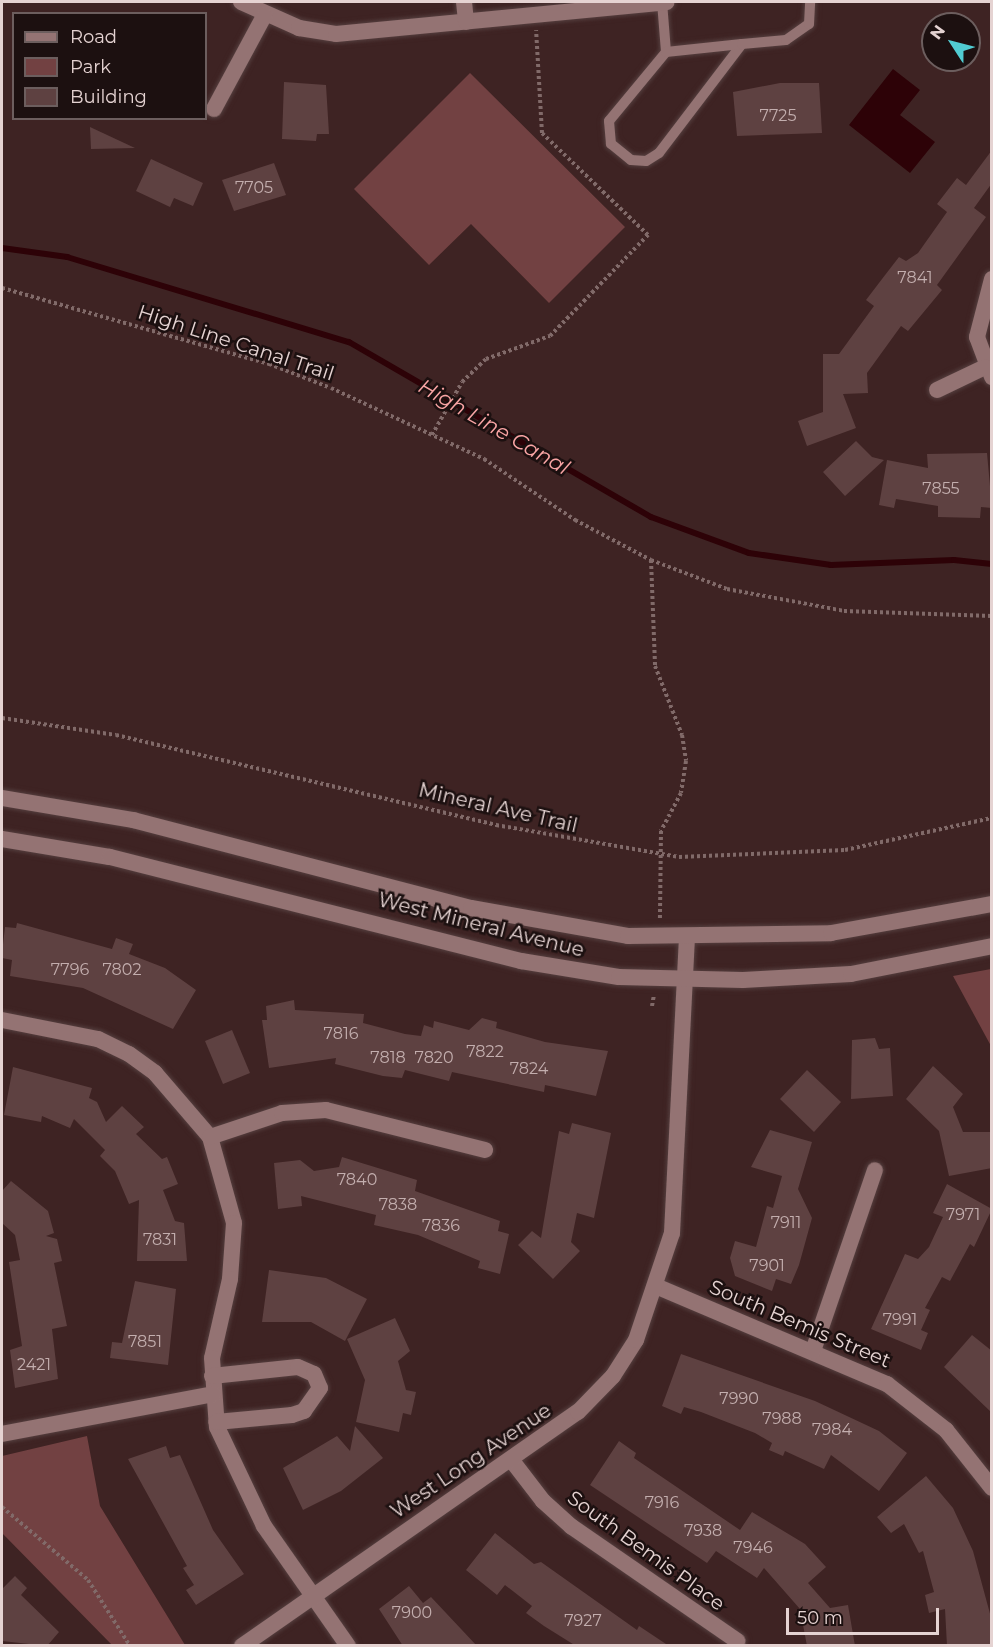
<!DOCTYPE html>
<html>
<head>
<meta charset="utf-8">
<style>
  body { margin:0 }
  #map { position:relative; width:993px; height:1647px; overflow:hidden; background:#3e2323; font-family:Montserrat,sans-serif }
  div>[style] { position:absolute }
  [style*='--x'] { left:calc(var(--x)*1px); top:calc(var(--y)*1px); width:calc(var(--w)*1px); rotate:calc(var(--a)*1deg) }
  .green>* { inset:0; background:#724142 }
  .water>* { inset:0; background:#2d0207 }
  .stream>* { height:6px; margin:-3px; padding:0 3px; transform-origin:3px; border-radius:3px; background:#2d0207 }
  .building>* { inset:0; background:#5e4141 }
  .path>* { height:4px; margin-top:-2px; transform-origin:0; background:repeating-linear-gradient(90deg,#816a69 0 3px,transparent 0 6px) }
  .roads { filter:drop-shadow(0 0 2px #553f3f) drop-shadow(0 0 2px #553f3f) }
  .service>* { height:10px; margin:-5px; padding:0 5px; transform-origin:5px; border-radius:5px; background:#947373 }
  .minor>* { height:16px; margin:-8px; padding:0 8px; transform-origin:8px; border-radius:8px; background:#947373 }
  .secondary>* { height:16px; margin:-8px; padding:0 8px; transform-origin:8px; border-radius:8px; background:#947373 }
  span { translate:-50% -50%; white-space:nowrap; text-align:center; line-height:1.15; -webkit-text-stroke:5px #1c1010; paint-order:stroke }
  .number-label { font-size:16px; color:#c3aeae }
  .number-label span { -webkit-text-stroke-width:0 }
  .street-label { font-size:20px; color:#e5d3d2 }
  .water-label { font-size:21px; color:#f9a4a4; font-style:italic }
  .frame { position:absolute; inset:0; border:3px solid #e5d3d2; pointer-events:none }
  .legend { position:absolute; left:12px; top:12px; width:195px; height:108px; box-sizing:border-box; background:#1c1010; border:2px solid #6c5e5e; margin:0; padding:8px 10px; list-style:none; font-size:18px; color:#e5d3d2 }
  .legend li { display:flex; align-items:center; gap:12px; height:30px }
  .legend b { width:30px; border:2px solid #6c5e5e }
  .north { position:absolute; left:921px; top:12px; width:60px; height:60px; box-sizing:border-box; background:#1c1010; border:2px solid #6c5e5e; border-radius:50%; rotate:306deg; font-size:16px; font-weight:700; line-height:24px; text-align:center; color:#e5d3d2 }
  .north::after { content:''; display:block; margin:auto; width:21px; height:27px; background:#51ccd2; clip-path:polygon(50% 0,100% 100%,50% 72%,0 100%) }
  .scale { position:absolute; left:786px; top:1608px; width:153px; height:27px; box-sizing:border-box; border:3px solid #e5d3d2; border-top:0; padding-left:8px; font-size:18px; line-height:21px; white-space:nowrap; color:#e5d3d2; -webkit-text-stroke:4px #1c1010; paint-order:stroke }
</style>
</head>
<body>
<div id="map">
  <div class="green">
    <div style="clip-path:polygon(470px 73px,625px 227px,549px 303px,471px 224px,429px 265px,354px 189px)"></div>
    <div style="clip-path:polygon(991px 969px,992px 969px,991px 1046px,953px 976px)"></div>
    <div style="clip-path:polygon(87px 1436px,100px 1506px,185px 1645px,112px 1645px,2px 1533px,2px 1456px)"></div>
  </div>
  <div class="water">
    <div style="clip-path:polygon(893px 69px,920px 90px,900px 115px,935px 142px,910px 173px,849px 125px)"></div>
  </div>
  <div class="stream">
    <div style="--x:2;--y:248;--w:66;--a:7.9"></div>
    <div style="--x:67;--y:257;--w:295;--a:16.8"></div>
    <div style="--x:349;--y:342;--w:349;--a:30.1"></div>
    <div style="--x:651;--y:517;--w:104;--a:20.2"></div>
    <div style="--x:749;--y:553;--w:83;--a:8.3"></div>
    <div style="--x:831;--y:565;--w:123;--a:-2.3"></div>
    <div style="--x:954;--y:560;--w:38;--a:6"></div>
  </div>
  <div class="building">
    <div style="clip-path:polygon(284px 82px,326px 85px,329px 134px,317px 134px,316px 141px,282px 139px)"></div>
    <div style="clip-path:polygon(780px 83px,819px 83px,822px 133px,737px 136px,733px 92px)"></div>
    <div style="clip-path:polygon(90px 127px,135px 148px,91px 149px)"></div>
    <div style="clip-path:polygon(992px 150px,992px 183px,974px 208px,986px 217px,937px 285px,942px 290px,908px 331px,901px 326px,867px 373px,868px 393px,843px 394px,856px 428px,807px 446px,798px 421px,823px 412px,823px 354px,839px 354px,874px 306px,866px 300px,882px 279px,899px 257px,906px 261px,918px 253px,947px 212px,937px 204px,957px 178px,966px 185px)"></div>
    <div style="clip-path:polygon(151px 159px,203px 183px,193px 206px,174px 198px,170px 207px,136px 191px)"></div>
    <div style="clip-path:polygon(274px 163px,286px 195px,234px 211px,222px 180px)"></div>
    <div style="clip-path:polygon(856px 441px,872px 457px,884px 460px,845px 496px,823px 472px)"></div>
    <div style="clip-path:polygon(987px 453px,992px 508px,981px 507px,980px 518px,938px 517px,938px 506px,896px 499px,894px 508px,879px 505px,887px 460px,928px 468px,927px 454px)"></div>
    <div style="clip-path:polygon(17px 923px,112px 949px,116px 938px,133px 944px,129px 954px,165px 968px,196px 990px,173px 1029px,83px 988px,10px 976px,12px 960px,2px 958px,2px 953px,5px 927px,16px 928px)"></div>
    <div style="clip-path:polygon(294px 1000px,295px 1010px,364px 1014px,363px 1023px,405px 1034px,421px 1036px,424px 1025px,433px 1028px,434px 1021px,469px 1030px,482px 1018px,497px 1022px,496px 1028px,545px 1042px,608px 1051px,596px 1096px,545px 1085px,544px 1092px,452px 1072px,449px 1081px,405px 1070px,402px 1078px,383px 1076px,335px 1064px,336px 1058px,269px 1068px,262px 1020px,267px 1020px,266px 1006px)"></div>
    <div style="clip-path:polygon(232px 1030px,250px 1073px,223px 1084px,205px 1041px)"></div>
    <div style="clip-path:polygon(875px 1038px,879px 1049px,890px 1048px,893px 1096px,851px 1099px,852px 1040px)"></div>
    <div style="clip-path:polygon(933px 1066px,963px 1094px,953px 1107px,963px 1132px,992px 1132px,992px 1168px,949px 1176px,939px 1131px,906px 1099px)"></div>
    <div style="clip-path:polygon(13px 1067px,92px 1088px,89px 1098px,97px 1102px,106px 1122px,122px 1106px,144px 1127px,136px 1134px,162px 1159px,167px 1157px,178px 1184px,163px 1190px,175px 1221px,184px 1223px,187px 1261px,137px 1261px,139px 1200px,129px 1204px,115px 1171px,100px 1156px,105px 1150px,74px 1119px,70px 1128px,42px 1116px,41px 1122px,4px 1115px)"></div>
    <div style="clip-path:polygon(807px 1070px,841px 1102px,814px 1132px,780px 1099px)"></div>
    <div style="clip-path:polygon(572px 1123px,611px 1133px,594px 1218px,577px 1213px,571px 1242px,580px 1251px,553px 1279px,518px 1245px,532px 1231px,541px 1238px,559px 1131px,569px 1134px)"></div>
    <div style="clip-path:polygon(770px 1130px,812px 1142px,798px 1189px,812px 1218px,799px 1265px,791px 1284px,776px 1279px,772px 1291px,735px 1276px,730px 1258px,735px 1241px,756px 1247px,767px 1206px,773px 1208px,782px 1176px,751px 1167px)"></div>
    <div style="clip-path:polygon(342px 1157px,417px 1180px,415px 1191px,500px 1221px,498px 1231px,509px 1234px,500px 1274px,478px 1268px,480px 1261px,418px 1235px,374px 1225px,376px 1215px,301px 1196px,302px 1206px,278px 1209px,274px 1163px,300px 1160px,314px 1171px,339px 1167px)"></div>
    <div style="clip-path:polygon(11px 1181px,48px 1211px,54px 1233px,46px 1236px,57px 1239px,62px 1261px,54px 1263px,67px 1326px,52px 1329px,58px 1379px,15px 1388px,10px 1350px,22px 1346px,9px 1262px,20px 1260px,15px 1235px,2px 1223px,2px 1191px)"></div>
    <div style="clip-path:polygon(947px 1184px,992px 1209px,974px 1247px,970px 1244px,950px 1281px,942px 1277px,925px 1308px,930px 1310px,921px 1330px,928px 1333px,921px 1350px,871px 1329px,905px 1254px,918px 1259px,929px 1247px,943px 1217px,933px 1213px)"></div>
    <div style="clip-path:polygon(269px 1270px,326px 1278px,367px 1299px,345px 1341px,311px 1322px,262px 1322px)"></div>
    <div style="clip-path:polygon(135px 1281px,176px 1289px,168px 1365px,110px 1358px,112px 1342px,122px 1343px)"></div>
    <div style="clip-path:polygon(395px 1318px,410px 1351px,398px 1361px,406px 1390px,416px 1392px,411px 1415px,403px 1413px,399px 1432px,356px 1422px,365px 1380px,347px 1339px)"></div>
    <div style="clip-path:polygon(972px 1335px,992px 1351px,992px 1413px,944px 1367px)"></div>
    <div style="clip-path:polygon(681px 1354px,815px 1401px,879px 1431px,907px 1453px,879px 1491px,831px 1455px,824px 1469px,785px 1451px,783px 1456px,769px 1450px,772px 1443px,755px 1433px,701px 1412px,684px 1407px,681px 1414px,662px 1406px)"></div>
    <div style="clip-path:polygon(355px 1426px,383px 1458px,341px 1491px,303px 1510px,283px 1468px,337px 1436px,350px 1451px)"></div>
    <div style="clip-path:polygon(619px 1441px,636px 1453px,634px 1458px,740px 1530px,752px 1512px,805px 1544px,826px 1567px,808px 1583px,830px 1608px,848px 1605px,855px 1646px,807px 1646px,800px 1609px,764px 1568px,757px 1578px,716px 1551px,707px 1563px,590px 1485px)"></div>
    <div style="clip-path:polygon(166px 1446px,170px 1458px,180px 1455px,213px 1530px,244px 1574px,196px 1605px,186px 1590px,194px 1585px,183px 1568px,187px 1566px,128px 1459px)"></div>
    <div style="clip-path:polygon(926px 1476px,953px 1508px,973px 1551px,992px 1621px,992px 1646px,947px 1646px,945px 1609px,929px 1613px,925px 1595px,934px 1592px,923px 1551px,919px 1553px,904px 1524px,891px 1533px,877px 1517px)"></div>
    <div style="clip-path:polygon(495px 1533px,534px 1564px,541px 1562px,637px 1630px,639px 1626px,669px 1646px,576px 1646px,544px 1626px,526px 1613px,532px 1606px,505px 1585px,497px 1595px,466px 1570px)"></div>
    <div style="clip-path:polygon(15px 1576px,27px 1588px,21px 1595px,59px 1632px,47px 1646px,2px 1641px,2px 1589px)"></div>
    <div style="clip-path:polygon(409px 1586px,423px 1603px,431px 1597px,477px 1646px,403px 1646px,379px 1609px)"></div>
  </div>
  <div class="path">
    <div style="--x:2;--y:288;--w:278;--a:15.9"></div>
    <div style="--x:269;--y:364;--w:66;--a:21.2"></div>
    <div style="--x:331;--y:388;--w:169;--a:24.9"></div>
    <div style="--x:484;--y:459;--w:110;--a:33.8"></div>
    <div style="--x:575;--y:520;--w:86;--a:27.8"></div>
    <div style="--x:651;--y:560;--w:81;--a:20.9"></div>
    <div style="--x:727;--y:589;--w:119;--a:10.6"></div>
    <div style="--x:844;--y:611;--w:148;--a:1.9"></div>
    <div style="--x:432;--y:435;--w:61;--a:-60.5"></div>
    <div style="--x:462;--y:382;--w:33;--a:-44"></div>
    <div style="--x:486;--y:359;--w:68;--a:-19.8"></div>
    <div style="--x:550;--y:336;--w:141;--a:-45.9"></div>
    <div style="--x:648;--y:235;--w:147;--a:-136.1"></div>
    <div style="--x:542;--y:133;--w:103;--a:-93.3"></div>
    <div style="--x:651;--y:560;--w:106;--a:87.8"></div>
    <div style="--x:655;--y:666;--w:74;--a:68.6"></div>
    <div style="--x:682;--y:735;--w:26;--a:81"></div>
    <div style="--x:686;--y:761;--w:32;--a:99"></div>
    <div style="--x:681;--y:793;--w:43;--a:117.8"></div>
    <div style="--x:661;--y:831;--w:88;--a:90.7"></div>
    <div style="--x:2;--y:718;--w:115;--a:8.5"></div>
    <div style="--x:116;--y:735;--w:391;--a:13.3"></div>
    <div style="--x:496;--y:825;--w:186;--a:9.9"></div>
    <div style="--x:679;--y:857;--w:166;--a:-2.4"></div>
    <div style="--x:845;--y:850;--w:150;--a:-12.3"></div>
    <div style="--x:652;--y:1006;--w:11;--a:-80"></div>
    <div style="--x:2;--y:1507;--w:113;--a:40.3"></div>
    <div style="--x:88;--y:1580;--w:78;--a:57.5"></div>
  </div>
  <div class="roads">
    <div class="service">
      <div style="--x:662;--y:2;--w:50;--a:85.4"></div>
      <div style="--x:742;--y:44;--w:137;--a:127.3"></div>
      <div style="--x:659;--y:153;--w:15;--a:148"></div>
      <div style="--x:646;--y:161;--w:15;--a:-176"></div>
      <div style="--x:631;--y:160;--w:26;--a:-141"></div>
      <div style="--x:611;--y:144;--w:23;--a:-95"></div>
      <div style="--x:609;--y:121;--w:89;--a:-50.4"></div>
      <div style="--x:666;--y:52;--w:76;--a:-6"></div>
      <div style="--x:742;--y:44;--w:44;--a:-5.2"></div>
      <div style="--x:786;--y:40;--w:28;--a:-35"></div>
      <div style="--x:809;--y:24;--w:22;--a:-87"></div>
    </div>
    <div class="minor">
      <div style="--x:241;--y:2;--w:64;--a:24.1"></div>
      <div style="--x:299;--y:28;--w:37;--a:9"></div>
      <div style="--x:336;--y:34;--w:332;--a:-5.5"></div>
      <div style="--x:464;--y:2;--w:20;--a:84"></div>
      <div style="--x:214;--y:109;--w:106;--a:-61.7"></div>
      <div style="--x:992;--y:279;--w:60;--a:104.5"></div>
      <div style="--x:977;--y:337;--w:43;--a:69.4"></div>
      <div style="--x:937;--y:390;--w:53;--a:-25.6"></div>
      <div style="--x:2;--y:1020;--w:98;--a:11.2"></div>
      <div style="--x:98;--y:1039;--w:34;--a:26"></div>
      <div style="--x:129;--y:1054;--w:32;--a:36"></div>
      <div style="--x:155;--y:1073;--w:84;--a:49.3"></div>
      <div style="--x:210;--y:1137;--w:89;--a:74.4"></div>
      <div style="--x:234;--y:1223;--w:56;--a:94.1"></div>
      <div style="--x:230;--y:1279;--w:81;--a:102.8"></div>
      <div style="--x:212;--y:1358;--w:69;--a:85.9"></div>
      <div style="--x:217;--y:1427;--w:110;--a:64.6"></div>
      <div style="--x:264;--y:1526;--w:146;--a:55"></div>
      <div style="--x:210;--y:1137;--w:76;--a:-18.4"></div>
      <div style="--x:282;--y:1113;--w:44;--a:-3.9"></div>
      <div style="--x:326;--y:1110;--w:164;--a:14.1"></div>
      <div style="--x:658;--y:1287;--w:249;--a:23"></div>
      <div style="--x:887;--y:1384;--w:75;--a:37.9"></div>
      <div style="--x:946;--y:1430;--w:74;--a:51.6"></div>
      <div style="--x:813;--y:1351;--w:191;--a:-71.1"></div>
      <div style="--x:212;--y:1376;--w:86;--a:-6"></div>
      <div style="--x:298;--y:1367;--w:17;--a:24"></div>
      <div style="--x:314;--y:1374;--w:15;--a:67"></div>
      <div style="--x:320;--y:1388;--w:28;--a:125"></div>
      <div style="--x:304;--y:1411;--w:13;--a:162"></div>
      <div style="--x:292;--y:1415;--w:76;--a:174.7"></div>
      <div style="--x:2;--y:1434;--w:215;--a:-10.7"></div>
      <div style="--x:513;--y:1462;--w:49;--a:52.4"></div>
      <div style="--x:543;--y:1501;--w:39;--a:42"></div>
      <div style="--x:572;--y:1527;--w:201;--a:34.6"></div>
      <div style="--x:242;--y:1646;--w:409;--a:-34.9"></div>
      <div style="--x:578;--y:1412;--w:50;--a:-45.8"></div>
      <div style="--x:613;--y:1376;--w:43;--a:-57.4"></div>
      <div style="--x:636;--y:1340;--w:113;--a:-71.4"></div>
      <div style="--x:672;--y:1233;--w:294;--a:-87.1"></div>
    </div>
    <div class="secondary">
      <div style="--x:2;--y:798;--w:133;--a:9.5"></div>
      <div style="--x:133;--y:820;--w:349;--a:14.6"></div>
      <div style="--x:471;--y:908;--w:159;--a:10.1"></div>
      <div style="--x:628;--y:936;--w:203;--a:-0.8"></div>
      <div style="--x:831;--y:933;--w:164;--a:-10.2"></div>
      <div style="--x:2;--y:839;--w:109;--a:9.5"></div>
      <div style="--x:110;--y:857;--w:424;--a:14.2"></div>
      <div style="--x:521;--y:961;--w:99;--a:9.3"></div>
      <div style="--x:619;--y:977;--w:124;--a:1.4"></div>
      <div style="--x:743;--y:980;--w:108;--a:-3.2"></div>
      <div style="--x:851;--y:974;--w:144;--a:-11.2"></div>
    </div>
  </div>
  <div class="number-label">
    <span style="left:778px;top:116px">7725</span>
    <span style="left:254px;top:188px">7705</span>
    <span style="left:915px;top:278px">7841</span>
    <span style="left:941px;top:489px">7855</span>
    <span style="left:70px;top:970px">7796</span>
    <span style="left:122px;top:970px">7802</span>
    <span style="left:341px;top:1034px">7816</span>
    <span style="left:485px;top:1052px">7822</span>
    <span style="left:388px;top:1058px">7818</span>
    <span style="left:434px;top:1058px">7820</span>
    <span style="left:529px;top:1069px">7824</span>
    <span style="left:357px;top:1180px">7840</span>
    <span style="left:398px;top:1205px">7838</span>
    <span style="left:963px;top:1215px">7971</span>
    <span style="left:786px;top:1223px">7911</span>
    <span style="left:441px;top:1226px">7836</span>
    <span style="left:160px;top:1240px">7831</span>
    <span style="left:767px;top:1266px">7901</span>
    <span style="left:900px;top:1320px">7991</span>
    <span style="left:145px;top:1342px">7851</span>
    <span style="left:34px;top:1365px">2421</span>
    <span style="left:739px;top:1399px">7990</span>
    <span style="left:782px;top:1419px">7988</span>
    <span style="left:832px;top:1430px">7984</span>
    <span style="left:662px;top:1503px">7916</span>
    <span style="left:703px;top:1531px">7938</span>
    <span style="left:753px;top:1548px">7946</span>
    <span style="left:412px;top:1613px">7900</span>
    <span style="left:583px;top:1621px">7927</span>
  </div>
  <div class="street-label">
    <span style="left:236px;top:343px;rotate:18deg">High Line Canal Trail</span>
    <span style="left:498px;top:808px;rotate:13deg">Mineral Ave Trail</span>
    <span style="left:481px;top:925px;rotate:14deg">West Mineral Avenue</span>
    <span style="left:800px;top:1324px;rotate:23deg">South Bemis Street</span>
    <span style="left:471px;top:1461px;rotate:-34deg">West Long Avenue</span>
    <span style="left:646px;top:1551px;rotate:36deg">South Bemis Place</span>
  </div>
  <div class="water-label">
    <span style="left:494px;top:427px;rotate:30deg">High Line Canal</span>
  </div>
  <div class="frame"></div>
  <ul class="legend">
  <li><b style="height:8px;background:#947373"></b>Road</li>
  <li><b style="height:16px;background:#724142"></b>Park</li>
  <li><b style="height:16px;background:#5e4141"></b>Building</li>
  </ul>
  <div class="north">N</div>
  <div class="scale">50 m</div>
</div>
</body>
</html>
